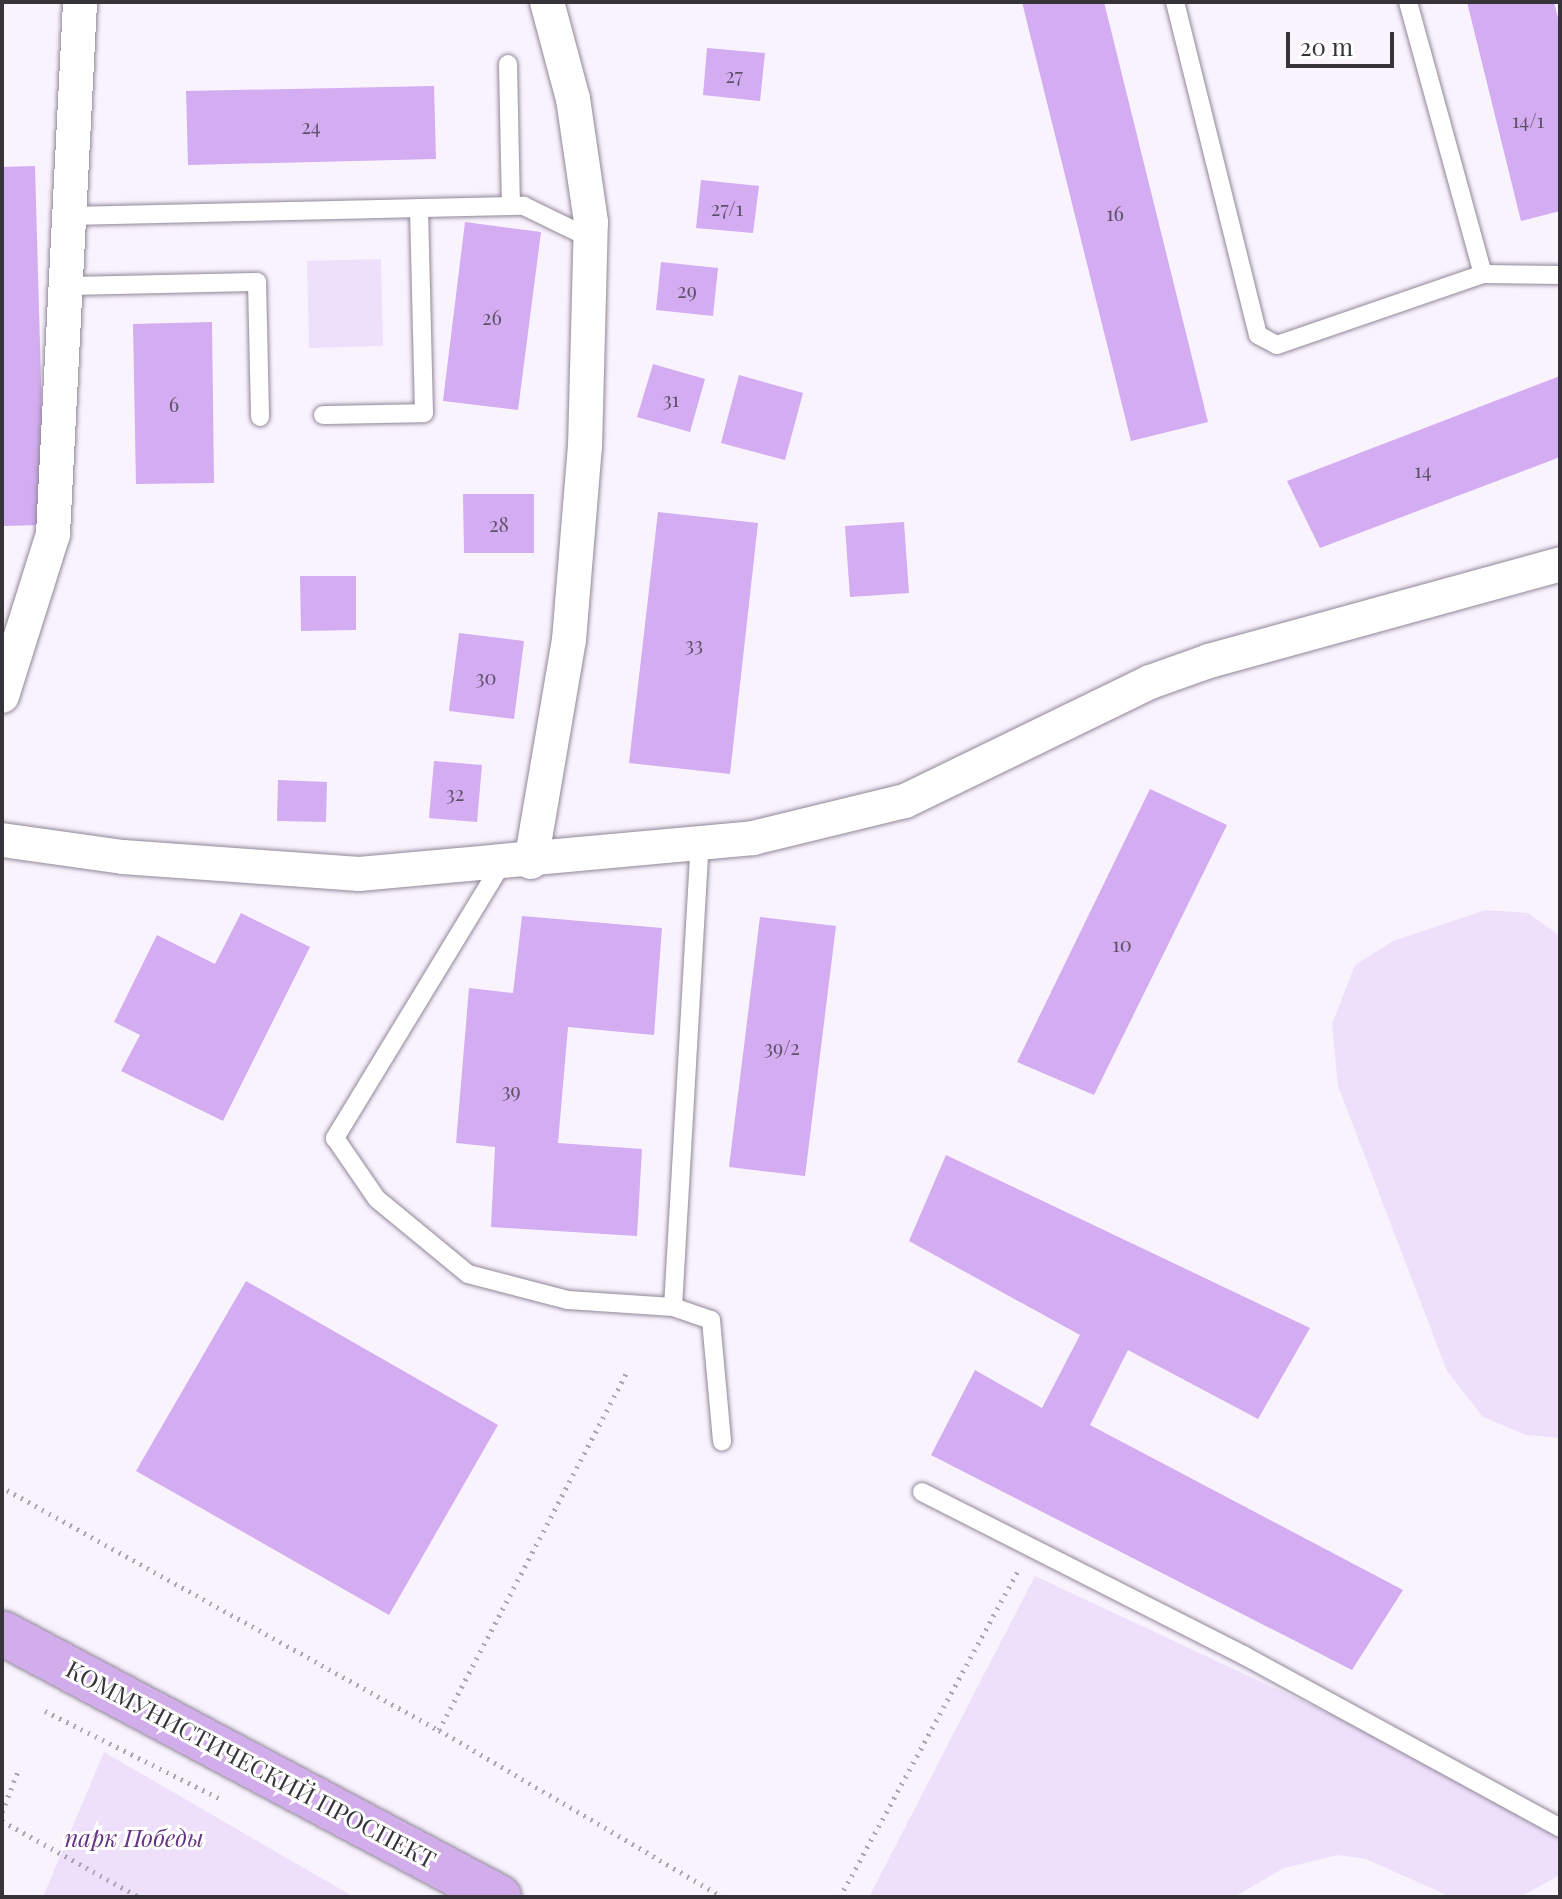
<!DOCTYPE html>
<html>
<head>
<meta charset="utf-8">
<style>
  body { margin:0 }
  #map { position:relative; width:1562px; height:1899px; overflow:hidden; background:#f9f3fe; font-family:"Playfair Display",serif }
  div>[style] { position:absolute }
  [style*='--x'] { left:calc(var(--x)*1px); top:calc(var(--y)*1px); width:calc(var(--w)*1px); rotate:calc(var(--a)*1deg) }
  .green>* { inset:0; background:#eee0fb }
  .building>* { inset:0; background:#d3acf1 }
  .path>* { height:5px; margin-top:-2.5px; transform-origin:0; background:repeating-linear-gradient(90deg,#aca7b0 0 2px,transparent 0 8px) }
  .roads { filter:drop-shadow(0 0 2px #908797) drop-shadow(0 0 2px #908797) }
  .service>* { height:18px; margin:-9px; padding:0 9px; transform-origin:9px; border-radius:9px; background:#fff }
  .minor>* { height:34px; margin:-17px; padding:0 17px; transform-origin:17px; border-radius:17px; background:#fff }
  .primary>* { height:44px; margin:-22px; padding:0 22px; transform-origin:22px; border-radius:22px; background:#d2adec }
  span { translate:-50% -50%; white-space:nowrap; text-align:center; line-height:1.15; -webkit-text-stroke:6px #fff; paint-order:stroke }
  .number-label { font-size:20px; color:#5d5167 }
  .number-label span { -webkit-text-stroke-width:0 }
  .street-label { font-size:24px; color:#363339 }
  .park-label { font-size:24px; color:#643383; font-style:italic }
  .frame { position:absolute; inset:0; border:4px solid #363339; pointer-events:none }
  .scale { position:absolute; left:1286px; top:32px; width:108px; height:36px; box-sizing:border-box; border:4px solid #363339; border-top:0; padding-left:10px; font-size:24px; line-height:28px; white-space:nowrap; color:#363339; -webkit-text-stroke:6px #fff; paint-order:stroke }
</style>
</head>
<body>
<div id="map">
  <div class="green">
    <div style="clip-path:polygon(381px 259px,383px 346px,309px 348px,307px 261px)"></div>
    <div style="clip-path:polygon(1485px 910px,1528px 913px,1560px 936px,1560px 1438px,1526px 1435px,1483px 1417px,1447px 1371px,1338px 1086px,1332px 1024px,1355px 965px,1393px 941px)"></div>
    <div style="clip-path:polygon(1035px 1576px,1560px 1822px,1560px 1875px,1520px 1897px,1451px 1897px,1366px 1859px,1338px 1855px,1284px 1868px,1234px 1897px,869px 1897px)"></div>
    <div style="clip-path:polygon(104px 1752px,354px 1897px,43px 1897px)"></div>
  </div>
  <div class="building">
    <div style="clip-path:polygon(1022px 2px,1104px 2px,1208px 422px,1131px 441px)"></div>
    <div style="clip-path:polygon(1467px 2px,1554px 2px,1560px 26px,1560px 211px,1521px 221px)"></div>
    <div style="clip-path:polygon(707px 48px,765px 53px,760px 101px,703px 95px)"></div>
    <div style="clip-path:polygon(434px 86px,436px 159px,188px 165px,186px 91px)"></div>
    <div style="clip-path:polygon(35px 166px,45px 525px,2px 526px,2px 167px)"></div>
    <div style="clip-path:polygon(701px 180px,759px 186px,753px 233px,696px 228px)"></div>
    <div style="clip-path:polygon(465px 222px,541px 232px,518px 410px,443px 401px)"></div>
    <div style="clip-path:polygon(661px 262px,718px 268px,713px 316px,656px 310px)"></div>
    <div style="clip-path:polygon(212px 322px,214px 483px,136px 484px,133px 324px)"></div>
    <div style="clip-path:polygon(653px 364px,705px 379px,690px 432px,637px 417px)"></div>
    <div style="clip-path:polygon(739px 375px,803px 393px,785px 460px,721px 443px)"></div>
    <div style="clip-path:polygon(1560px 376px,1560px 457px,1320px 548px,1287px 481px)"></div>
    <div style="clip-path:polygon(463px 494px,534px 494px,534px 553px,464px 553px)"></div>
    <div style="clip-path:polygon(658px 512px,758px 523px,730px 774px,629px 763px)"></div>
    <div style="clip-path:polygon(904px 522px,909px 593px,850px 597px,845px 526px)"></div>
    <div style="clip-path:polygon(300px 576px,356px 576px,356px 630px,301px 631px)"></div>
    <div style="clip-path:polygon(459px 633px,524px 641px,514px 719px,449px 711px)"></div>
    <div style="clip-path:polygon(434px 761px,482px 765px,477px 822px,429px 818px)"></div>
    <div style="clip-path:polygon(278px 780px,327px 782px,326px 822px,277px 821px)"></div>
    <div style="clip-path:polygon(1150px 789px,1227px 825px,1094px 1095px,1017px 1062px)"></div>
    <div style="clip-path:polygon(241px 913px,310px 947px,223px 1121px,121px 1071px,140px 1035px,114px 1022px,157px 935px,215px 964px)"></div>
    <div style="clip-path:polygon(522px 916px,662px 928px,654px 1035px,568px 1027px,558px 1143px,642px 1149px,637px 1236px,491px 1227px,495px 1147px,456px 1143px,469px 988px,513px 993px)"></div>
    <div style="clip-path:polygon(760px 917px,836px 926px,805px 1176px,729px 1167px)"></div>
    <div style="clip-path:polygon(946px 1155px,1310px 1328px,1258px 1419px,1128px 1350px,1090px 1425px,1403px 1590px,1352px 1670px,931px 1455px,975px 1370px,1042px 1408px,1080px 1335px,909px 1241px)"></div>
    <div style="clip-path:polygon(246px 1281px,498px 1425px,389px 1615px,136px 1471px)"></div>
  </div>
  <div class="path">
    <div style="--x:7;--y:1490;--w:494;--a:29.1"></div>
    <div style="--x:439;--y:1730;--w:329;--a:30.5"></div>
    <div style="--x:45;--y:1711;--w:199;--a:26.6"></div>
    <div style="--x:439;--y:1730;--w:407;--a:-62.3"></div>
    <div style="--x:2;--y:1812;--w:44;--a:-68.7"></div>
    <div style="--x:2;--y:1821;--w:157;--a:29"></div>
    <div style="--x:840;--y:1897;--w:374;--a:-61.4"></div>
  </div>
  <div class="roads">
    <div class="service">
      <div style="--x:1175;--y:2;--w:343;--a:76"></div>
      <div style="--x:1258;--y:335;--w:21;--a:28"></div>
      <div style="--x:1277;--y:345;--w:218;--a:-19"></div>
      <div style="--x:1483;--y:274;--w:77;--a:0.7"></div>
      <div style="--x:1408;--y:2;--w:282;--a:74.6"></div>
      <div style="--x:508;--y:64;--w:142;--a:88.8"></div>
      <div style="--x:68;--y:216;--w:456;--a:-1.3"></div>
      <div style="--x:524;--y:206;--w:73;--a:25.9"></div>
      <div style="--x:67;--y:286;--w:190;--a:-1.2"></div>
      <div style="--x:257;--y:282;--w:135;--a:88.7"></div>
      <div style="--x:323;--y:415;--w:101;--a:-1.1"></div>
      <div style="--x:424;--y:413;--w:205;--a:-91.4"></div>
      <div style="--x:501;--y:865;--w:320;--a:121.3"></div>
      <div style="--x:335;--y:1138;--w:74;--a:55.5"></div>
      <div style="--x:377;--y:1199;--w:118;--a:39.5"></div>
      <div style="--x:468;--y:1274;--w:103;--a:14.6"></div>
      <div style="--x:568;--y:1300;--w:105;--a:3.8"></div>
      <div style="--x:673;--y:1307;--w:464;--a:-86.7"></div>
      <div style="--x:673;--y:1307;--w:40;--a:18.9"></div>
      <div style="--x:711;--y:1320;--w:122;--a:84.8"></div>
      <div style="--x:922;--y:1492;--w:362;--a:26.9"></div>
      <div style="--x:1245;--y:1656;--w:359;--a:28.6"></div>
    </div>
    <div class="minor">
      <div style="--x:2;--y:696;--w:170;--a:-72.5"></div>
      <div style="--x:53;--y:534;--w:533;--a:-87.09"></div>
      <div style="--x:2;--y:840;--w:122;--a:8"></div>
      <div style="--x:123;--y:857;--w:237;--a:4.1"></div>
      <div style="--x:359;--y:874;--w:396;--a:-5.2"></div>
      <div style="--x:753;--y:838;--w:156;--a:-13.7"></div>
      <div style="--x:905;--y:801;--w:272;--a:-25.9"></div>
      <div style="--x:1150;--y:682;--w:63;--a:-19.6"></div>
      <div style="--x:1209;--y:661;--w:364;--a:-15.4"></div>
      <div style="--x:531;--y:862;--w:225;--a:-80.3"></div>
      <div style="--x:569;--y:640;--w:194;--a:-85.3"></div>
      <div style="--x:585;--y:447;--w:225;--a:-88.5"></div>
      <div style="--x:591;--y:222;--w:124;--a:-98.3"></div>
      <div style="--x:573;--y:99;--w:100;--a:-105"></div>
    </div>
    <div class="primary">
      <div style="--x:2;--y:1633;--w:563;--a:27.98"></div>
    </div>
  </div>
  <div class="number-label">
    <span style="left:734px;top:74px">27</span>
    <span style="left:1528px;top:119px">14/1</span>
    <span style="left:311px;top:125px">24</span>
    <span style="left:727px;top:207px">27/1</span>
    <span style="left:1115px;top:212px">16</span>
    <span style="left:687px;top:289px">29</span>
    <span style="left:492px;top:316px">26</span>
    <span style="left:671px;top:398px">31</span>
    <span style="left:174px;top:403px">6</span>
    <span style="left:1423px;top:469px">14</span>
    <span style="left:499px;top:523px">28</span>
    <span style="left:694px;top:643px">33</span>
    <span style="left:486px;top:676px">30</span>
    <span style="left:455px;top:792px">32</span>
    <span style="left:1122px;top:943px">10</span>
    <span style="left:782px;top:1046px">39/2</span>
    <span style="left:511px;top:1089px">39</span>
  </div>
  <div class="street-label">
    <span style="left:251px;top:1764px;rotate:28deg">КОММУНИСТИЧЕСКИЙ ПРОСПЕКТ</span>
  </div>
  <div class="park-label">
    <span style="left:134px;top:1838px">парк Победы</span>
  </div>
  <div class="frame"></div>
  <div class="scale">20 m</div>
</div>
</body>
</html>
